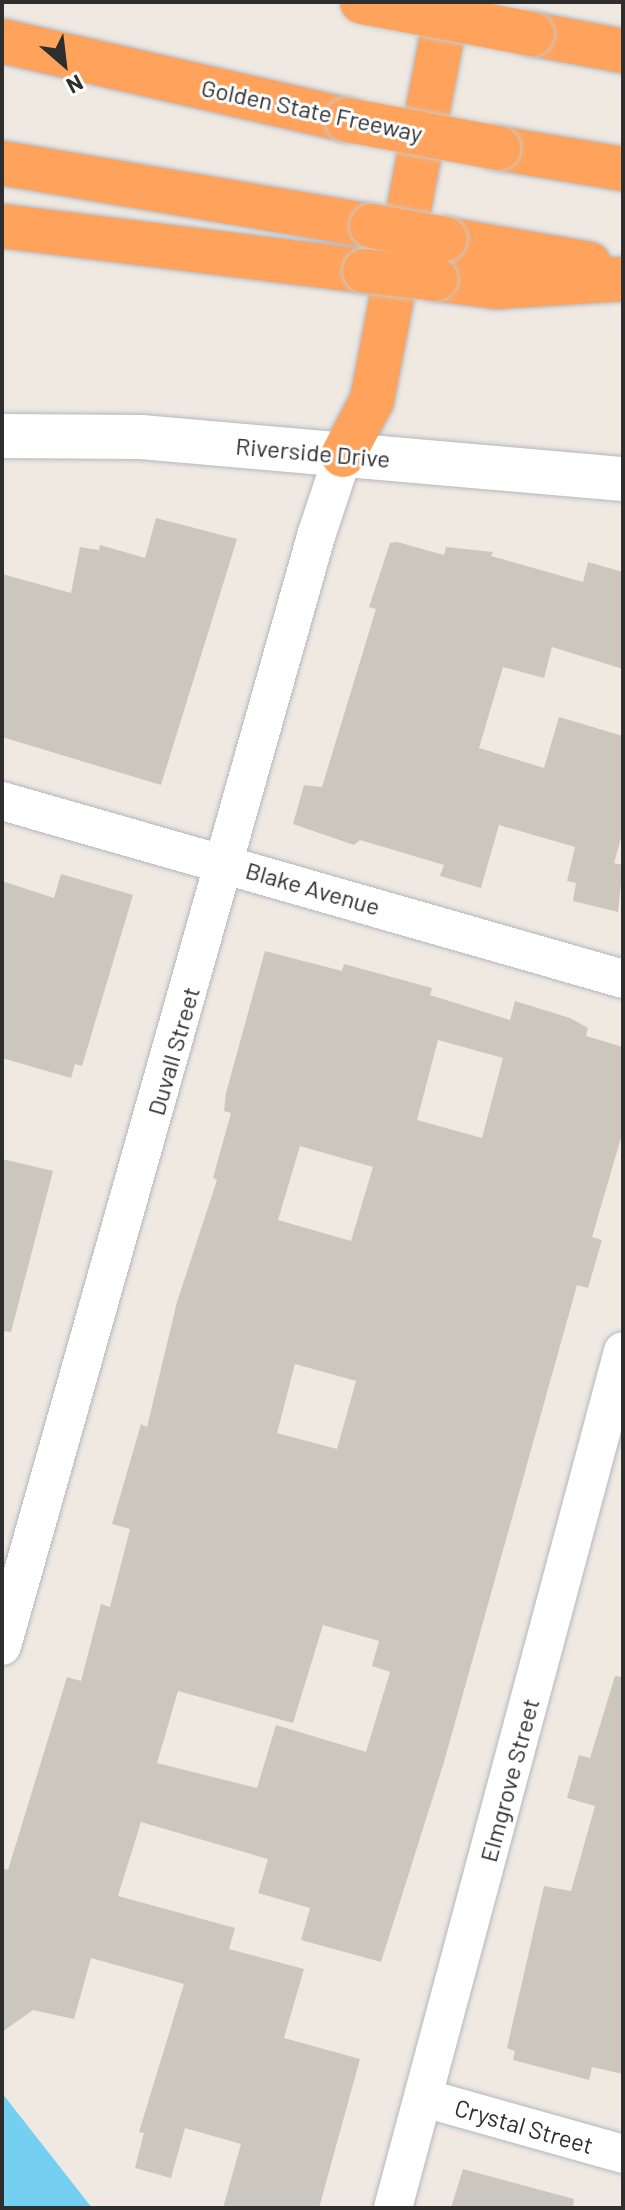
<!DOCTYPE html>
<html>
<head>
<meta charset="utf-8">
<style>
  body { margin:0 }
  #map { position:relative; width:625px; height:2210px; overflow:hidden; background:#efe9e1; font-family:Barlow,sans-serif }
  div>[style] { position:absolute }
  [style*='--x'] { left:calc(var(--x)*1px); top:calc(var(--y)*1px); width:calc(var(--w)*1px); rotate:calc(var(--a)*1deg) }
  .water>* { inset:0; background:#75cff0 }
  .building>* { inset:0; background:#cbc7bf }
  .roads { filter:drop-shadow(0 0 2px #b4b7c1) drop-shadow(0 0 2px #b4b7c1) }
  .minor>* { height:38px; margin:-19px; padding:0 19px; transform-origin:19px; border-radius:19px; background:#fff }
  .secondary>* { height:44px; margin:-22px; padding:0 22px; transform-origin:22px; border-radius:22px; background:#fff }
  .motorway>* { height:44px; margin:-22px; padding:0 22px; transform-origin:22px; border-radius:22px; background:#ffa35c }
  .bridges { filter:drop-shadow(0 0 2px #c9c9c9) drop-shadow(0 0 2px #c9c9c9) }
  .motorway-bridge>* { height:44px; margin:-22px; padding:0 22px; transform-origin:22px; border-radius:22px; background:#ffa35c }
  span { translate:-50% -50%; white-space:nowrap; text-align:center; line-height:1.15; -webkit-text-stroke:6px #fff; paint-order:stroke }
  .street-label { font-size:24px; color:#2e2e2e }
  .frame { position:absolute; inset:0; border:4px solid #2e2e2e; pointer-events:none }
  .north { position:absolute; left:24px; top:24px; width:80px; height:80px; -webkit-text-stroke:6px #fff; paint-order:stroke; rotate:152deg; font-size:22px; font-weight:700; line-height:32px; text-align:center; color:#2e2e2e }
  .north::after { content:''; display:block; margin:auto; width:28px; height:36px; background:#2e2e2e; clip-path:polygon(50% 0,100% 100%,50% 72%,0 100%) }
</style>
</head>
<body>
<div id="map">
  <div class="water">
    <div style="clip-path:polygon(2px 2093px,92px 2208px,2px 2208px)"></div>
  </div>
  <div class="building">
    <div style="clip-path:polygon(156px 518px,237px 539px,161px 785px,2px 737px,2px 574px,71px 593px,80px 547px,99px 550px,100px 545px,145px 558px)"></div>
    <div style="clip-path:polygon(397px 542px,444px 555px,446px 547px,493px 552px,491px 556px,583px 582px,588px 562px,623px 572px,623px 669px,552px 647px,544px 678px,503px 667px,479px 748px,544px 768px,559px 717px,623px 736px,623px 831px,614px 863px,623px 865px,618px 912px,573px 901px,576px 883px,567px 881px,575px 847px,499px 825px,481px 888px,440px 876px,444px 865px,360px 840px,354px 845px,293px 824px,304px 785px,322px 787px,376px 609px,369px 607px,390px 543px)"></div>
    <div style="clip-path:polygon(61px 874px,133px 895px,82px 1066px,75px 1064px,71px 1078px,2px 1058px,2px 881px,54px 898px)"></div>
    <div style="clip-path:polygon(evenodd,265px 951px,342px 971px,344px 964px,432px 988px,430px 995px,510px 1020px,515px 1001px,570px 1018px,588px 1028px,586px 1036px,623px 1047px,623px 1131px,592px 1237px,602px 1240px,588px 1288px,577px 1285px,444px 1762px,381px 1962px,301px 1940px,310px 1908px,258px 1893px,268px 1859px,141px 1822px,118px 1896px,235px 1928px,229px 1949px,304px 1969px,284px 2038px,360px 2059px,319px 2208px,223px 2208px,241px 2144px,185px 2128px,171px 2178px,135px 2168px,144px 2133px,139px 2132px,184px 1984px,91px 1958px,74px 2019px,33px 2010px,2px 2032px,2px 1868px,8px 1870px,67px 1677px,81px 1681px,101px 1604px,110px 1607px,130px 1529px,112px 1524px,141px 1424px,147px 1427px,177px 1302px,217px 1180px,213px 1178px,231px 1113px,224px 1111px,226px 1093px,265px 951px,438px 1040px,503px 1058px,482px 1138px,417px 1120px,438px 1040px,265px 951px,300px 1146px,373px 1167px,351px 1241px,278px 1220px,300px 1146px,265px 951px,295px 1364px,356px 1381px,337px 1449px,277px 1433px,295px 1364px,265px 951px,323px 1625px,379px 1641px,372px 1666px,390px 1672px,366px 1752px,276px 1725px,257px 1788px,157px 1763px,178px 1691px,293px 1723px,323px 1625px)"></div>
    <div style="clip-path:polygon(2px 1159px,53px 1171px,11px 1332px,2px 1331px)"></div>
    <div style="clip-path:polygon(615px 1676px,623px 1677px,623px 2074px,592px 2067px,589px 2080px,513px 2060px,515px 2051px,507px 2048px,544px 1886px,571px 1891px,595px 1806px,567px 1798px,579px 1755px,590px 1758px)"></div>
    <div style="clip-path:polygon(463px 2169px,574px 2199px,573px 2208px,451px 2208px)"></div>
  </div>
  <div class="roads">
    <div class="minor">
      <div style="--x:2;--y:801;--w:646;--a:15.99"></div>
      <div style="--x:2;--y:1646;--w:1157;--a:-74.2"></div>
      <div style="--x:317;--y:533;--w:82;--a:-71.6"></div>
      <div style="--x:424;--y:2098;--w:207;--a:15.7"></div>
      <div style="--x:393;--y:2208;--w:887;--a:-74.98"></div>
    </div>
    <div class="secondary">
      <div style="--x:2;--y:436;--w:139;--a:0.4"></div>
      <div style="--x:141;--y:437;--w:484;--a:5"></div>
    </div>
    <div class="motorway">
      <div style="--x:532;--y:34;--w:93;--a:10.6"></div>
      <div style="--x:2;--y:41;--w:354;--a:12.9"></div>
      <div style="--x:498;--y:148;--w:127;--a:9.5"></div>
      <div style="--x:2;--y:163;--w:375;--a:9.7"></div>
      <div style="--x:2;--y:226;--w:366;--a:7.1"></div>
      <div style="--x:445;--y:239;--w:146;--a:9.8"></div>
      <div style="--x:436;--y:279;--w:61;--a:7.6"></div>
      <div style="--x:496;--y:287;--w:127;--a:-3.6"></div>
      <div style="--x:343;--y:455;--w:62;--a:-62.2"></div>
      <div style="--x:372;--y:400;--w:405;--a:-79.1"></div>
    </div>
  </div>
  <div class="bridges">
    <div class="motorway-bridge">
      <div style="--x:362;--y:2;--w:173;--a:10.7"></div>
      <div style="--x:347;--y:120;--w:154;--a:10.5"></div>
      <div style="--x:372;--y:226;--w:74;--a:10.1"></div>
      <div style="--x:365;--y:271;--w:71;--a:6.4"></div>
    </div>
  </div>
  <div class="street-label">
    <span style="left:312px;top:110px;rotate:12deg">Golden State Freeway</span>
    <span style="left:313px;top:452px;rotate:5deg">Riverside Drive</span>
    <span style="left:313px;top:888px;rotate:16deg">Blake Avenue</span>
    <span style="left:173px;top:1051px;rotate:-74deg">Duvall Street</span>
    <span style="left:509px;top:1780px;rotate:-75deg">Elmgrove Street</span>
    <span style="left:524px;top:2126px;rotate:16deg">Crystal Street</span>
  </div>
  <div class="frame"></div>
  <div class="north">N</div>
</div>
</body>
</html>
